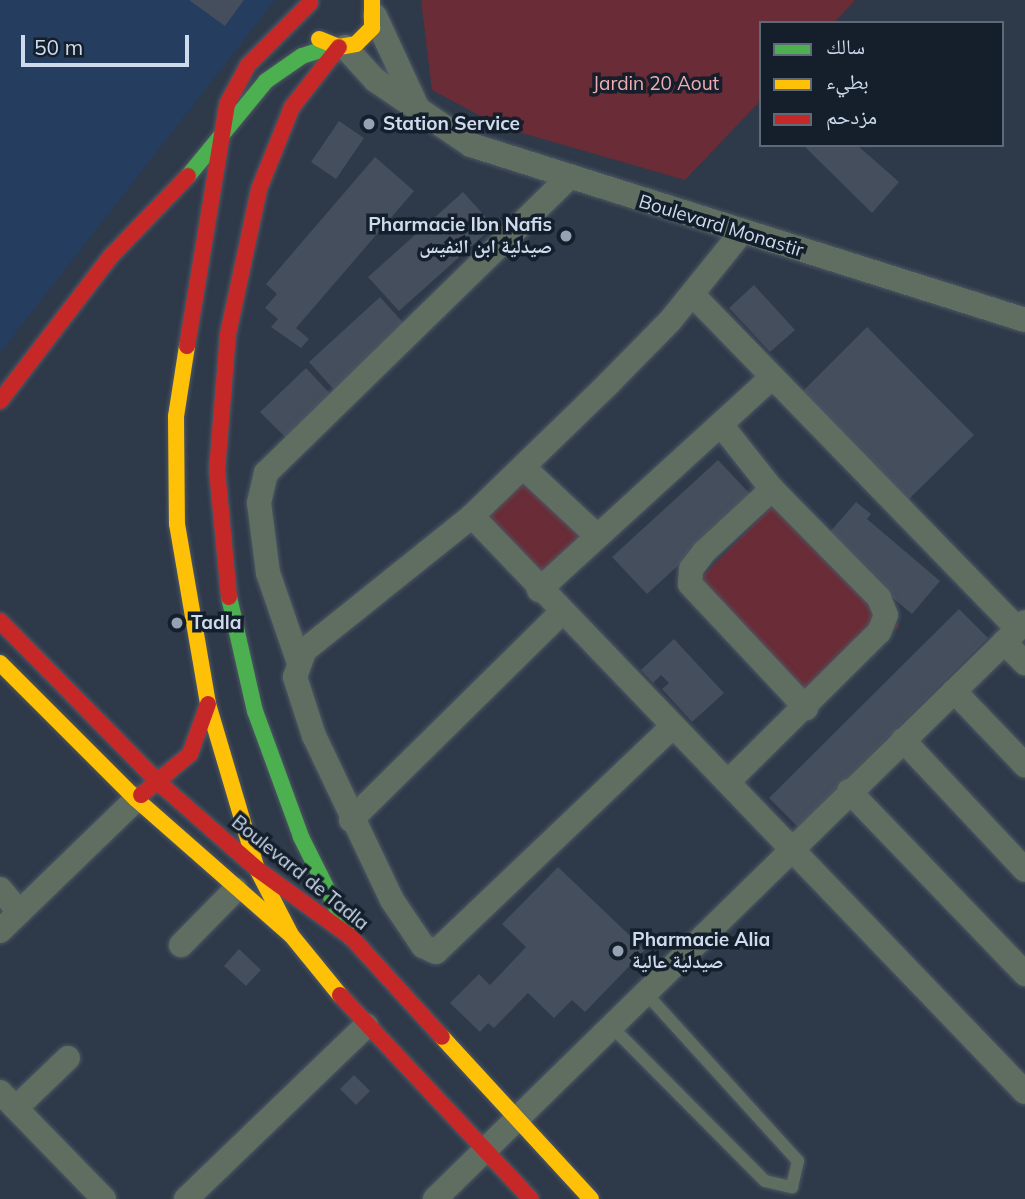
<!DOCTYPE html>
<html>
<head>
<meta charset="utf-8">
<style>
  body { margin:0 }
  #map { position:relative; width:1025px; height:1199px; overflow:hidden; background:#2e3949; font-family:Mulish,"Noto Naskh Arabic",sans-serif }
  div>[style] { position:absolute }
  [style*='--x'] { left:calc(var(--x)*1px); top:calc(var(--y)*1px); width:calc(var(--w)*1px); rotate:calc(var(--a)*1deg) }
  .built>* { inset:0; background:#253e5f }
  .green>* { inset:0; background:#6a2c36 }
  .building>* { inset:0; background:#454e5c }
  .roads { filter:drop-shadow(0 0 2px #4d5764) drop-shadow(0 0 2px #4d5764) }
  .lane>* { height:12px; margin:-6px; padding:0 6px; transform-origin:6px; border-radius:6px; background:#606e61 }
  .street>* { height:24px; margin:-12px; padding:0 12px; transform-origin:12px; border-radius:12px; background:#606e61 }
  .fast>* { height:16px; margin:-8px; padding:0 8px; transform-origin:8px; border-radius:8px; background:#4caf50 }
  .slow>* { height:16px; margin:-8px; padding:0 8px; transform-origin:8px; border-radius:8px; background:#ffc107 }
  .jam>* { height:16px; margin:-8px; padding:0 8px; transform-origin:8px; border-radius:8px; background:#c62828 }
  .dots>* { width:19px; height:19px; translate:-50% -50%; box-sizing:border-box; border:4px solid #151f2c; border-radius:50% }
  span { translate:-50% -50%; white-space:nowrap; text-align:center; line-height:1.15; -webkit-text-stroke:7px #151f2c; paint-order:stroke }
  .park-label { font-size:19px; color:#f0adb1 }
  .poi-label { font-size:19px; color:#cddbed; font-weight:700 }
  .left { translate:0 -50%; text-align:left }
  .right { translate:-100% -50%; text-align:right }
  .street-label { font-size:19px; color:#cddbed }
  .legend { position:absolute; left:759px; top:21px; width:245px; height:126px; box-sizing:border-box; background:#151f2c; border:2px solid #5f6a79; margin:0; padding:9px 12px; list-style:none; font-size:21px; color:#cddbed }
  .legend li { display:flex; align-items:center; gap:14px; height:35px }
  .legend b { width:35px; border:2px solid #5f6a79 }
  .scale { position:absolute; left:21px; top:35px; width:168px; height:32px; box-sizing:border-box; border:4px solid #cddbed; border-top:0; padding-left:9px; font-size:21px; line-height:24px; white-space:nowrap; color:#cddbed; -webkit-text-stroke:5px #151f2c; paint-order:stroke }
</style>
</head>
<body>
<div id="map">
  <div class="built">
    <div style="clip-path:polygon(0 0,275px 0,0 353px)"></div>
  </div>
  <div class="green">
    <div style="clip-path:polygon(421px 0,855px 0,834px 23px,761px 23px,761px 100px,685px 180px,501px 127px,432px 90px)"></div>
    <div style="clip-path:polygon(524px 467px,590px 540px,541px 597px,468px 521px)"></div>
    <div style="clip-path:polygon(777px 501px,899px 626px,803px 716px,683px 596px)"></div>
  </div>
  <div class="building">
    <div style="clip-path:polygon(189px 0,244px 0,225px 26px)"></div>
    <div style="clip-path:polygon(339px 121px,364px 138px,336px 179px,311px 162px)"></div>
    <div style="clip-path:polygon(803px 145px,857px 145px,899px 182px,872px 213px)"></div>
    <div style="clip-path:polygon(375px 157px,414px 191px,296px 328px,309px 339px,301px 348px,271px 327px,278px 319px,265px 308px,277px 294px,266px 284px)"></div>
    <div style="clip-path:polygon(463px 192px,494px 226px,399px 311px,368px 277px)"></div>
    <div style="clip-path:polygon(754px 285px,795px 330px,770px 352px,729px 308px)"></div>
    <div style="clip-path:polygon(380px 297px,408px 328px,337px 393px,309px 362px)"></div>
    <div style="clip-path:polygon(867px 327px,974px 435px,906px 502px,799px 395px)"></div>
    <div style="clip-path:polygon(306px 368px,335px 399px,290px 442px,260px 412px)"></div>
    <div style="clip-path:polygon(718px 460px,753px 497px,647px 594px,612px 557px)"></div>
    <div style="clip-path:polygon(856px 502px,871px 514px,867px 519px,940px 581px,912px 614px,823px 540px)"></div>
    <div style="clip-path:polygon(959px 609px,988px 638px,798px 827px,769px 798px)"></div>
    <div style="clip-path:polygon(674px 639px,724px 693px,692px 722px,662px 689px,669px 683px,661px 675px,653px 683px,641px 670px)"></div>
    <div style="clip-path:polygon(558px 867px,645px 950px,585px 1012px,572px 1000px,554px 1018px,528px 993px,494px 1028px,488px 1023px,480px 1032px,450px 1003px,479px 974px,490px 985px,526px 947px,502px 924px)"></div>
    <div style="clip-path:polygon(239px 949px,261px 970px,246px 986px,224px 966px)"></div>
    <div style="clip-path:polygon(354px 1075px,370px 1091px,356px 1105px,340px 1089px)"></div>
  </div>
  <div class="roads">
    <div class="lane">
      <div style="--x:611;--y:1026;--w:218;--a:45.2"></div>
      <div style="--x:765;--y:1181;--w:28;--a:13"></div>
      <div style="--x:792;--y:1187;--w:27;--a:-77"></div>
      <div style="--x:798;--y:1161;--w:228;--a:-132.2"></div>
    </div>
    <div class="street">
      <div style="--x:375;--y:16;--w:100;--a:65.2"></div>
      <div style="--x:345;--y:47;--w:45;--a:47.7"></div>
      <div style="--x:375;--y:80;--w:116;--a:34.1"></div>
      <div style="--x:471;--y:145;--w:581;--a:17.53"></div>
      <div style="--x:693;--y:295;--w:466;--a:45.8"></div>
      <div style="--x:722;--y:426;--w:80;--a:51.6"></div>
      <div style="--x:772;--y:489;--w:153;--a:45.5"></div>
      <div style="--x:879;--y:598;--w:18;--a:68"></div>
      <div style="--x:886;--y:615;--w:18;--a:112"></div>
      <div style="--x:879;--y:632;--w:213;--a:135.2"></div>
      <div style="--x:523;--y:467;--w:101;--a:43"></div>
      <div style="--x:772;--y:489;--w:93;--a:137.2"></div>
      <div style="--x:704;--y:552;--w:21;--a:127"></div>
      <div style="--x:691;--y:569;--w:15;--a:94"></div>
      <div style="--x:690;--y:584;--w:170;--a:46.9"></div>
      <div style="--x:472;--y:516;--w:798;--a:46.17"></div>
      <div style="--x:539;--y:590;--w:313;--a:-42.4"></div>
      <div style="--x:1004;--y:642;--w:30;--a:45"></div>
      <div style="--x:298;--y:660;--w:92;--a:-109"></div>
      <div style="--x:268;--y:573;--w:71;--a:-97.3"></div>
      <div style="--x:259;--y:503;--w:31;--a:-77"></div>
      <div style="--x:266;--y:473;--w:421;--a:-44.3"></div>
      <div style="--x:954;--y:691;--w:103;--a:46.2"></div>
      <div style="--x:673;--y:726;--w:327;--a:136.4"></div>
      <div style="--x:436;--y:952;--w:14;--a:-155"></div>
      <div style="--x:423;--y:946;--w:55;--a:-124"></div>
      <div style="--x:392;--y:900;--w:182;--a:-115.4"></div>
      <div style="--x:314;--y:736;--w:62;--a:-107.9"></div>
      <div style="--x:295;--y:677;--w:29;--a:-70"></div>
      <div style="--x:305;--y:650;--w:214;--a:-38.7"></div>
      <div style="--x:472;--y:516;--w:190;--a:-44.1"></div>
      <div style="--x:608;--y:384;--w:88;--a:-45.5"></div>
      <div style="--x:670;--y:321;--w:113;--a:-51.1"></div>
      <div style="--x:903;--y:740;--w:178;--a:46.8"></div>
      <div style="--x:849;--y:791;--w:254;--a:46.1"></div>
      <div style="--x:351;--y:820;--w:295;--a:-44.6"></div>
      <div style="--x:0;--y:889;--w:30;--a:50"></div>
      <div style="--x:0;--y:931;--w:190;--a:-44.1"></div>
      <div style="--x:181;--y:945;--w:78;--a:-45.5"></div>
      <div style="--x:0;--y:1092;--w:149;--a:45.8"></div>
      <div style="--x:16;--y:1108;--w:72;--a:-43.9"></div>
      <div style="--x:186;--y:1199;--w:250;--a:-43.9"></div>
      <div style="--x:435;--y:1199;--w:825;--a:-44.36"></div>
    </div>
    <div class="fast">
      <div style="--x:188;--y:176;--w:123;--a:-50.6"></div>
      <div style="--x:266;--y:81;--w:44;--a:-34.8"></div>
      <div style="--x:302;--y:56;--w:33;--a:-18"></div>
      <div style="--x:229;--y:597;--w:117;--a:77.2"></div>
      <div style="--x:255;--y:711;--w:134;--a:69.9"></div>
      <div style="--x:301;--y:837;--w:112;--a:63.4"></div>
    </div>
    <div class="slow">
      <div style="--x:319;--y:39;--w:22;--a:22"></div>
      <div style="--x:339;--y:47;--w:17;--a:-10"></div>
      <div style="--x:356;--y:44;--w:23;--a:-45"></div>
      <div style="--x:372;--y:28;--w:28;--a:-90"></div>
      <div style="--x:187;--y:346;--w:71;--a:98.9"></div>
      <div style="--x:176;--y:416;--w:108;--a:89.5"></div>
      <div style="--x:177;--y:524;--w:183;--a:80.2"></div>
      <div style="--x:208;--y:704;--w:172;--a:73.5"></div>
      <div style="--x:257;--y:869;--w:74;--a:62.7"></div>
      <div style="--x:0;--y:663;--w:192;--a:45"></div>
      <div style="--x:136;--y:799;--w:206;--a:41.3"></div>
      <div style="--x:291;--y:935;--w:77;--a:50.8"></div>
      <div style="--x:442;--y:1037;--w:220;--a:47.4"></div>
    </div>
    <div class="jam">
      <div style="--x:187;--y:346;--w:245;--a:-80.6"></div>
      <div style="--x:227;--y:104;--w:44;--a:-61.7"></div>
      <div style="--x:248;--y:65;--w:88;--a:-45"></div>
      <div style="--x:0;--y:401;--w:183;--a:-52.6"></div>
      <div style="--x:111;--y:256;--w:111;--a:-46.1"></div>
      <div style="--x:229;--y:597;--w:128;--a:-95.4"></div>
      <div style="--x:217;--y:470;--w:136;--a:-85.4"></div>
      <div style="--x:228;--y:334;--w:148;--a:-77.9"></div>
      <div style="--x:259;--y:189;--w:88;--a:-68.1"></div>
      <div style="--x:292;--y:107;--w:76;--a:-51.9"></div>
      <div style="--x:0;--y:621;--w:226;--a:45.5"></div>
      <div style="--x:158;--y:782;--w:132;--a:41.3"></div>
      <div style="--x:257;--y:869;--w:116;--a:35.9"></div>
      <div style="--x:351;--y:937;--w:135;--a:47.7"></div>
      <div style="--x:141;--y:795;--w:64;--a:-39.9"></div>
      <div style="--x:190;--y:754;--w:53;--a:-70.2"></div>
      <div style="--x:340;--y:995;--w:279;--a:46.9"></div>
    </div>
  </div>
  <div class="dots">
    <div style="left:369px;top:124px;background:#95a2b4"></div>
    <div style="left:566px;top:236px;background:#95a2b4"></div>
    <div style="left:177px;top:623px;background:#95a2b4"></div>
    <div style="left:618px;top:951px;background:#95a2b4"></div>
  </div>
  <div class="park-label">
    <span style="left:656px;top:84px">Jardin 20 Aout</span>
  </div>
  <div class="poi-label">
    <span class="left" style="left:383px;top:124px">Station Service</span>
    <span class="right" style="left:552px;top:236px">Pharmacie Ibn Nafis<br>صيدلية ابن النفيس</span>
    <span class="left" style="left:191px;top:623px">Tadla</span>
    <span class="left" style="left:632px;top:951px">Pharmacie Alia<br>صيدلية عالية</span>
  </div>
  <div class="street-label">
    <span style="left:721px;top:226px;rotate:17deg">Boulevard Monastir</span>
    <span style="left:300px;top:873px;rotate:39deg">Boulevard de Tadla</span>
  </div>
  <ul class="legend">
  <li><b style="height:9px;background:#4caf50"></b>سالك</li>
  <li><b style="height:9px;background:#ffc107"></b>بطيء</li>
  <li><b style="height:9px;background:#c62828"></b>مزدحم</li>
  </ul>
  <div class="scale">50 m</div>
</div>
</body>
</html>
